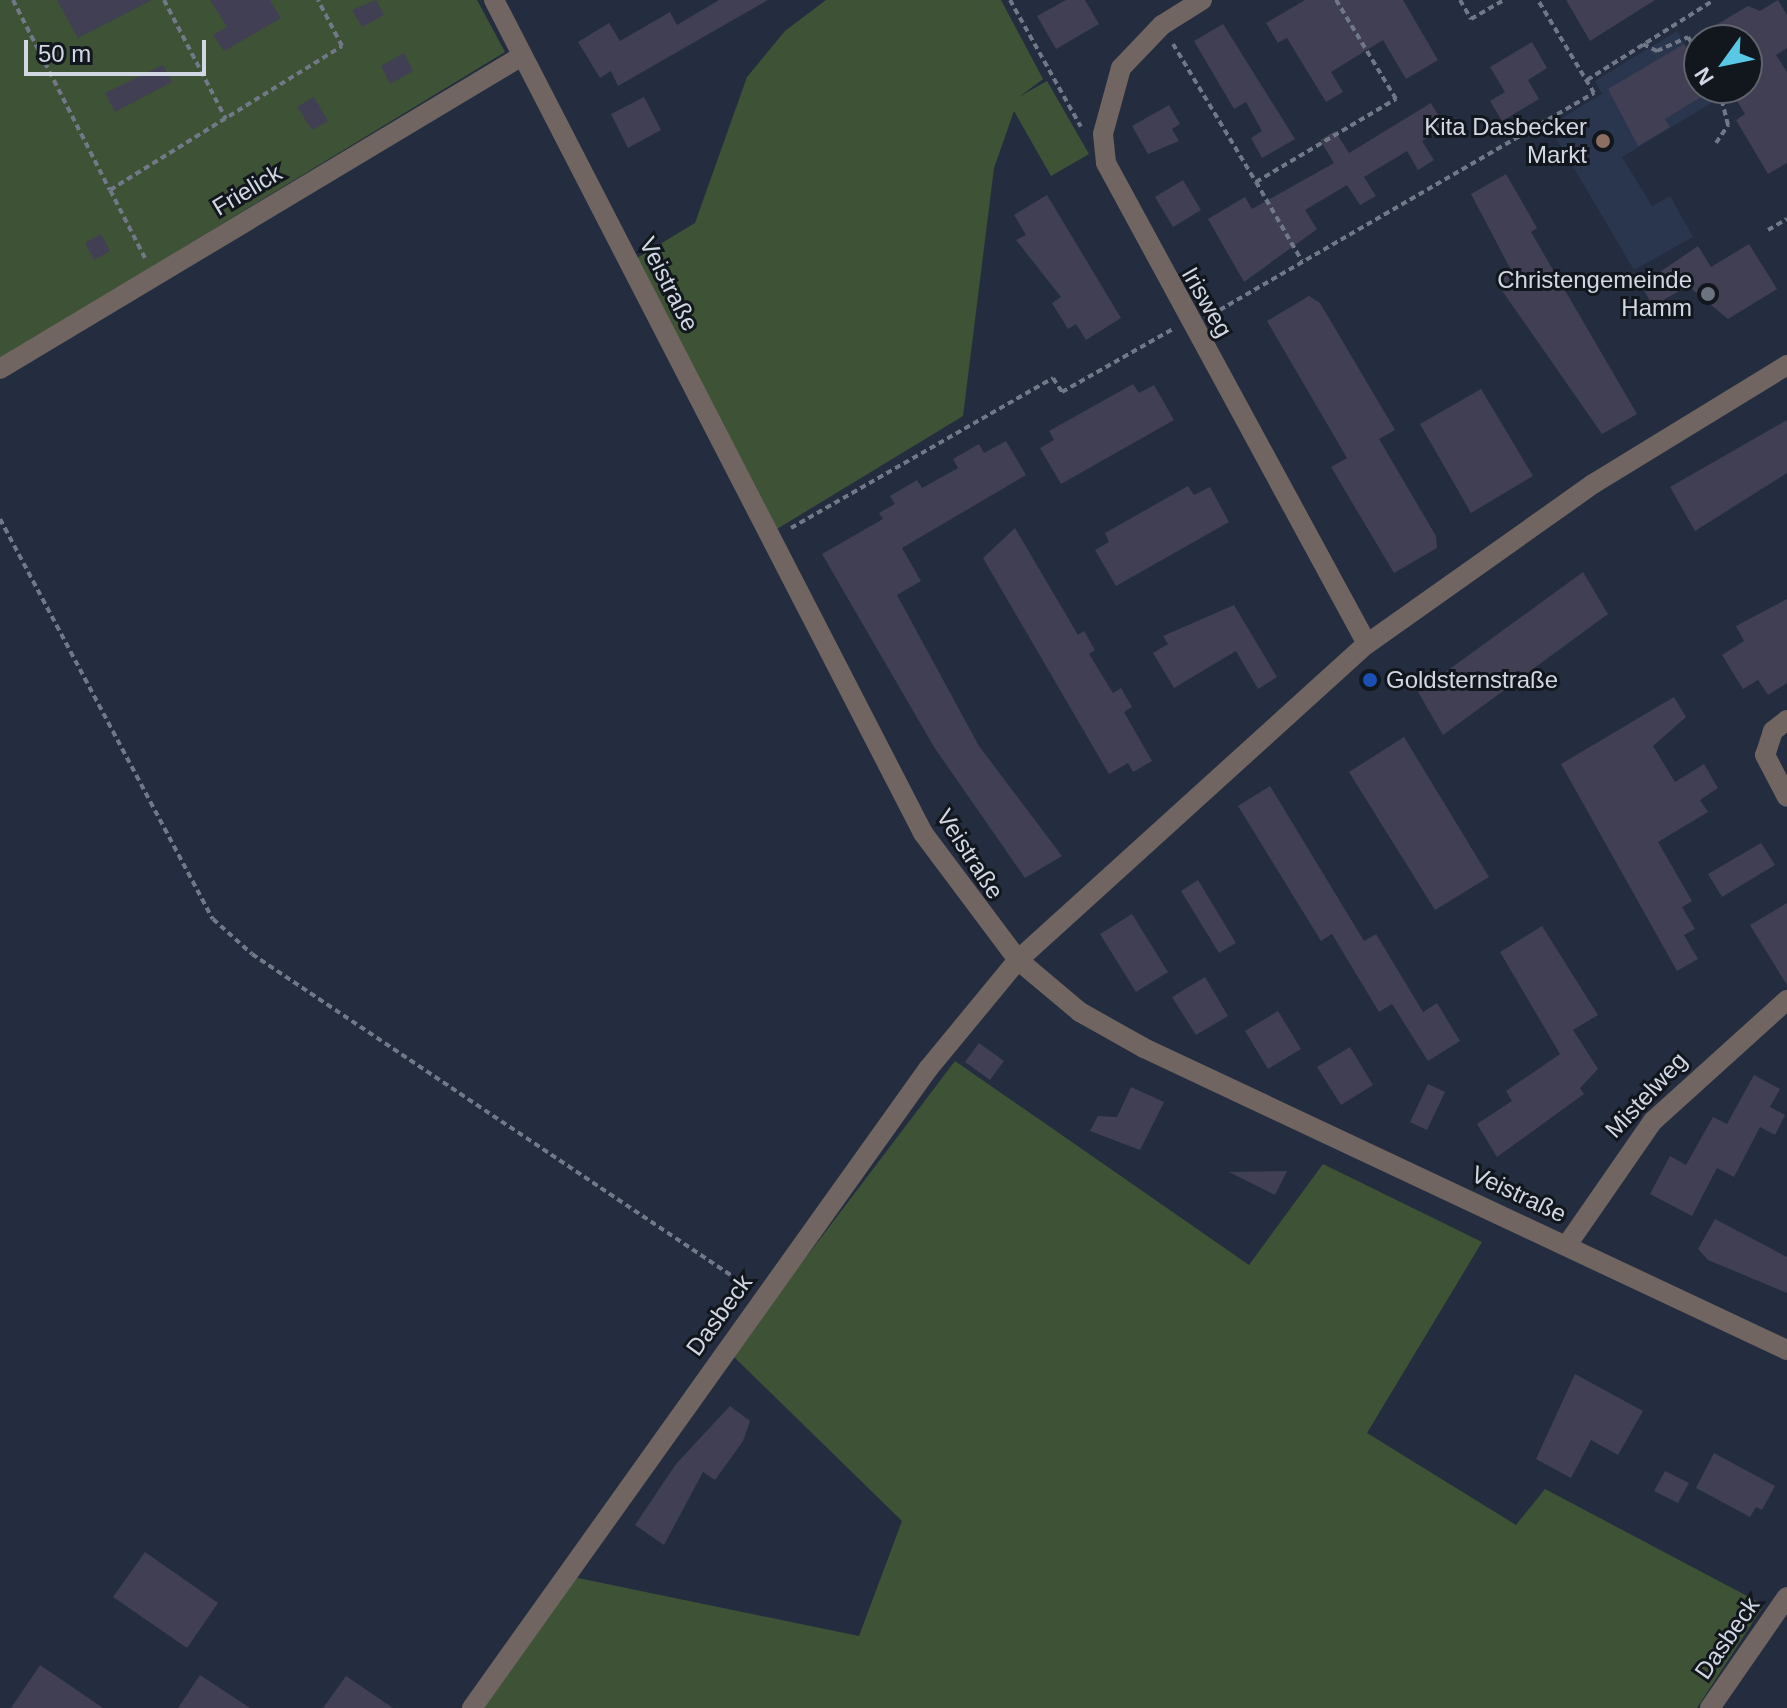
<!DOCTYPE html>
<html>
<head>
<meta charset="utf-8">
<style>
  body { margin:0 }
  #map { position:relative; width:1787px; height:1708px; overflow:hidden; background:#242d3f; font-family:Helvetica,sans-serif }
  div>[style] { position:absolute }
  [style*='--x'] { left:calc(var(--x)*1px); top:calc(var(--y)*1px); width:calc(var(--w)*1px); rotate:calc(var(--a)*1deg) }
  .built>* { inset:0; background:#2a364d }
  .green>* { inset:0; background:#3e5335 }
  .building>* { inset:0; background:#403f53 }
  .path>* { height:4px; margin-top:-2px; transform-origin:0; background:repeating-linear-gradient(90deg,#717888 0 6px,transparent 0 10px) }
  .minor>* { height:20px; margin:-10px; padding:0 10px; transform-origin:10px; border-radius:10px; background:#706561 }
  .dots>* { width:22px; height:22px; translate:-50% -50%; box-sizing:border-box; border:4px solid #12161d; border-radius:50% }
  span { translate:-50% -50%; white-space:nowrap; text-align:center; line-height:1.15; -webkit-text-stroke:6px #12161d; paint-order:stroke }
  .poi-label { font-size:24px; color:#d1d7e3 }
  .right { translate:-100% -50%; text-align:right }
  .left { translate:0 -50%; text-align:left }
  .street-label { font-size:24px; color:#d1d7e3 }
  .north { position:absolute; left:1683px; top:24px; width:80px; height:80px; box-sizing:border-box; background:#12161d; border:2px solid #5e636c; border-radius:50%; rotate:237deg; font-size:22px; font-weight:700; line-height:32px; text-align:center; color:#d1d7e3 }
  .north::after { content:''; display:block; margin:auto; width:28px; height:36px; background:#59c8e5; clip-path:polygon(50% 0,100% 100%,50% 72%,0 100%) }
  .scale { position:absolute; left:24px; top:40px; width:182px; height:36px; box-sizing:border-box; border:4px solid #d1d7e3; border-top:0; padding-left:10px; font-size:24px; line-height:28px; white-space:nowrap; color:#d1d7e3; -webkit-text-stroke:6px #12161d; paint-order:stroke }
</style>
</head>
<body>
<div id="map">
  <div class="built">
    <div style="clip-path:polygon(1677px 31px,1699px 67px,1699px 88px,1711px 88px,1718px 99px,1622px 157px,1652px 206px,1670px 196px,1693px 237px,1634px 270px,1549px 126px,1602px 94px,1595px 81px)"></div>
  </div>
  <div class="green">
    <div style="clip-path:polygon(0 0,477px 0,505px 52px,0 359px)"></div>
    <div style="clip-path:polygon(826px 0,1001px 0,1043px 79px,1019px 97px,1047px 81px,1089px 154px,1051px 176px,1014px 111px,994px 168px,963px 416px,777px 529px,637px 258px,695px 223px,747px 77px,785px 31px)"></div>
    <div style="clip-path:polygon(955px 1061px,1249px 1265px,1323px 1164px,1482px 1242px,1367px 1433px,1516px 1525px,1545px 1489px,1764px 1605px,1697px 1708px,481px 1708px,573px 1577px,859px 1636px,902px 1521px,732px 1355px)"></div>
  </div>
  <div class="building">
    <div style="clip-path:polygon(57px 0,152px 0,78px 38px)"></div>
    <div style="clip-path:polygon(210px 0,270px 0,281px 18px,224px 51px,213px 35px,227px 27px)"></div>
    <div style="clip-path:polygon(376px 0,384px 15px,362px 27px,352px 10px)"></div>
    <div style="clip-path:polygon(719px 0,768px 0,618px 86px,611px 71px,600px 78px,578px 42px,609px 23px,620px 41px,670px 12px,677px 25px)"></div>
    <div style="clip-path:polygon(1066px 0,1085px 0,1099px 24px,1056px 49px,1037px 16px)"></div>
    <div style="clip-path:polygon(1305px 0,1403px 0,1438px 60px,1406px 79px,1383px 40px,1331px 72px,1343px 92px,1326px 102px,1287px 38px,1278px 43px,1266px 23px)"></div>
    <div style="clip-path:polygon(1566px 0,1655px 0,1590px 41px)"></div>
    <div style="clip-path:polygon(1778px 0,1787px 15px,1787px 48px,1776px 55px,1787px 72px,1787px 163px,1768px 174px,1736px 120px,1745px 114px,1729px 88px,1747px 88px,1747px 40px,1691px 40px,1748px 6px,1760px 11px)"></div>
    <div style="clip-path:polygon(1223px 24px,1295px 139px,1262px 158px,1251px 138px,1262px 131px,1246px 102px,1234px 109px,1194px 41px)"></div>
    <div style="clip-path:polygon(1532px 42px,1547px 68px,1528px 80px,1539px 99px,1502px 121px,1490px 101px,1505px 92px,1490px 67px)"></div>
    <div style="clip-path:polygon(1684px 44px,1699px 70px,1699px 88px,1711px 91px,1665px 119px,1670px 127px,1638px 146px,1608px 89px)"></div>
    <div style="clip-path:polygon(404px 53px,413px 71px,390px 84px,381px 66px)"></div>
    <div style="clip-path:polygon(163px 65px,172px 82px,115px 112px,105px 93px)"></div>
    <div style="clip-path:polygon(314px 97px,328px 121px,312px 130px,297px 107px)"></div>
    <div style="clip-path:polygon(644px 97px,661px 130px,628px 148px,611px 114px)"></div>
    <div style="clip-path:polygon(1431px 103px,1445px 127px,1422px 141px,1434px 160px,1418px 170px,1407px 151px,1364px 177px,1376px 196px,1360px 205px,1347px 185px,1305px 210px,1317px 229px,1244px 282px,1208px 219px,1245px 197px,1252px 209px,1334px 163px,1320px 140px,1335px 131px,1349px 153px)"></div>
    <div style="clip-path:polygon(1169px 105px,1180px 124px,1172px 129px,1179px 141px,1148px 154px,1132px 126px)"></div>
    <div style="clip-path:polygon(1506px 174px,1537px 228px,1531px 232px,1637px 414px,1602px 434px,1503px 292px,1500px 276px,1511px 270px,1471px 194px)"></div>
    <div style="clip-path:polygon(1183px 180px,1201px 210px,1173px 227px,1155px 197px)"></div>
    <div style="clip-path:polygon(1047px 195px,1121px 318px,1086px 340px,1076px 324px,1068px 329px,1052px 303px,1061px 297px,1016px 240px,1026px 235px,1014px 215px)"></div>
    <div style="clip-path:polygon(101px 234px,110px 251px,94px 260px,85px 243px)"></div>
    <div style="clip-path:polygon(1749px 244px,1777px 289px,1728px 319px,1688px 286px,1653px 306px,1641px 285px,1698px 246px,1711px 267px)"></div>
    <div style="clip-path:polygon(1309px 296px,1320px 303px,1395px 430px,1379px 439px,1436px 536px,1437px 548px,1394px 573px,1331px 467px,1347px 458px,1267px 321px)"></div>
    <div style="clip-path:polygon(1133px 384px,1139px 393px,1154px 385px,1174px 420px,1061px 484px,1040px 448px,1054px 440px,1049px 431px)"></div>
    <div style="clip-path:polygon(1481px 389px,1533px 476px,1471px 513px,1420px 424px)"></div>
    <div style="clip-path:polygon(1787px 420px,1787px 473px,1695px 531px,1670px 487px)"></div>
    <div style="clip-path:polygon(1006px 441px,1026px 475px,902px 548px,921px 581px,897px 595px,979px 746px,1062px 856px,1025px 878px,934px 747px,822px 554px,883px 519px,879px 513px,895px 504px,890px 496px,917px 480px,922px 488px,958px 468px,953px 459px,979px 444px,984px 453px)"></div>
    <div style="clip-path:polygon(1188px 486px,1194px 495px,1210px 487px,1229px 522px,1116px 586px,1095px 550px,1109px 542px,1105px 533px)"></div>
    <div style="clip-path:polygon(1015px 528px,1078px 635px,1084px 631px,1095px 650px,1089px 654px,1113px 693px,1121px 688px,1132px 707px,1124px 712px,1152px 761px,1133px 772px,1128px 763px,1109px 774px,983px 558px)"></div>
    <div style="clip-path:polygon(1583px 572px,1608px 614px,1443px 735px,1418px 692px)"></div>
    <div style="clip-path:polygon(1787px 599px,1787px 683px,1768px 695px,1758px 680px,1743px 689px,1722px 655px,1744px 641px,1736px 626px)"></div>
    <div style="clip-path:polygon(1234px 605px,1277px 677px,1258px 689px,1236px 651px,1174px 688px,1153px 653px,1168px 644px,1163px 636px)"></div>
    <div style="clip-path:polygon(1674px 697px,1686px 717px,1653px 746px,1675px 782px,1704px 764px,1718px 788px,1700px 800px,1708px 812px,1658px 842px,1692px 901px,1682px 907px,1695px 929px,1684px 935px,1698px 959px,1677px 971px,1561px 764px)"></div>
    <div style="clip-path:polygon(1404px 737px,1489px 877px,1435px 910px,1349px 772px)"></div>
    <div style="clip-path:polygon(1270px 786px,1364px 941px,1376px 934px,1423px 1012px,1437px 1003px,1460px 1041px,1428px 1061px,1392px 1004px,1379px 1012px,1332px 934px,1321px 941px,1238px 806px)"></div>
    <div style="clip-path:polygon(1761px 843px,1775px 865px,1722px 897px,1708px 874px)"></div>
    <div style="clip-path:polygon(1198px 880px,1236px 943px,1219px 953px,1181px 891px)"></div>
    <div style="clip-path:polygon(1787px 903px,1787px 985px,1750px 925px)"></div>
    <div style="clip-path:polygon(1132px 914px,1168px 972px,1136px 992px,1100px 934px)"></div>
    <div style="clip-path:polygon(1542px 926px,1598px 1015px,1573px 1030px,1598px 1069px,1580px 1088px,1584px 1094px,1497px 1157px,1477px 1124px,1512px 1101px,1506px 1091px,1560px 1054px,1500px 952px)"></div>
    <div style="clip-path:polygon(1205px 977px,1228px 1016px,1196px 1035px,1172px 997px)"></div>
    <div style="clip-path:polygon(1278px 1011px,1301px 1049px,1268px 1069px,1245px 1031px)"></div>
    <div style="clip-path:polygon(979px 1043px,1004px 1061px,990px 1080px,965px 1062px)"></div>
    <div style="clip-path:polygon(1350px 1047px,1373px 1085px,1341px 1105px,1317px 1067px)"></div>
    <div style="clip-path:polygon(1754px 1075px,1780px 1089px,1770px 1107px,1785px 1115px,1775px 1135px,1760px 1127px,1734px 1177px,1717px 1168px,1692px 1216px,1650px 1194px,1670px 1156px,1686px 1165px,1713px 1117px,1727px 1124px)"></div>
    <div style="clip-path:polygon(1428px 1084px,1445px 1092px,1427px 1130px,1410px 1122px)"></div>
    <div style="clip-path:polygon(1131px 1087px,1164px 1102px,1140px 1150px,1090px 1131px,1098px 1116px,1117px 1117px)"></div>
    <div style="clip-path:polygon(1287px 1171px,1275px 1195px,1229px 1172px)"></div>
    <div style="clip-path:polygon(1715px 1219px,1787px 1257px,1787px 1293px,1708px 1260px,1698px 1249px)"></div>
    <div style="clip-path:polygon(1575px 1374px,1643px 1411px,1618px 1455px,1591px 1440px,1571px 1478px,1536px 1459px)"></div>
    <div style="clip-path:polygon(730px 1406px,750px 1421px,743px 1441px,715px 1480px,703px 1472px,664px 1545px,635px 1525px,676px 1464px)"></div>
    <div style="clip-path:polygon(1714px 1453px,1775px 1486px,1762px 1510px,1756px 1507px,1750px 1517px,1696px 1488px)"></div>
    <div style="clip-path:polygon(1665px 1471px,1689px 1483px,1678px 1503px,1654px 1491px)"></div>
    <div style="clip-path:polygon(145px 1552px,218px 1603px,187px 1648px,113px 1597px)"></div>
    <div style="clip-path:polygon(40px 1665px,103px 1708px,11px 1708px)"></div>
    <div style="clip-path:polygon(200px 1675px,250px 1708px,178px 1708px)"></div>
    <div style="clip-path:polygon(346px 1676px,393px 1708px,323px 1708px)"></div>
  </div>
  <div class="path">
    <div style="--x:13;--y:0;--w:213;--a:63"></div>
    <div style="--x:164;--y:0;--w:134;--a:62.5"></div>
    <div style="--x:1010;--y:0;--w:145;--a:60.8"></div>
    <div style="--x:1460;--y:0;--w:22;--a:60"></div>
    <div style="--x:1471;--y:19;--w:38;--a:-30"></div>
    <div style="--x:1173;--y:44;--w:161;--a:59"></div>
    <div style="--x:1256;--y:182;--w:163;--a:-30.7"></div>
    <div style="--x:1396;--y:99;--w:116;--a:-121.2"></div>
    <div style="--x:1643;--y:44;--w:16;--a:27"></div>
    <div style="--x:1657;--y:51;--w:34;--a:-24"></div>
    <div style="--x:1688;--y:37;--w:21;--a:59"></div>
    <div style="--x:1587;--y:80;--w:150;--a:-32.2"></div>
    <div style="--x:1716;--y:143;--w:22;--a:-56"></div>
    <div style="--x:1728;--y:125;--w:38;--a:-104"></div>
    <div style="--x:1256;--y:182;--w:91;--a:59.8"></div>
    <div style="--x:1768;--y:230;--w:22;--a:-30"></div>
    <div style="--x:145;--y:258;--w:76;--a:-117.2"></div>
    <div style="--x:110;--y:190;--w:273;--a:-31.8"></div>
    <div style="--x:342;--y:46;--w:52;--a:-117.6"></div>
    <div style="--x:1211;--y:315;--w:443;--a:-30.1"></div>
    <div style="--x:1594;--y:93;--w:109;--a:-121.1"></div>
    <div style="--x:0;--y:519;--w:453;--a:62"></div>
    <div style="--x:213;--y:919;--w:52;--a:41.9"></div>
    <div style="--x:252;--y:954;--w:596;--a:33.85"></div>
    <div style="--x:791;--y:528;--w:302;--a:-29.8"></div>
    <div style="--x:1053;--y:378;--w:17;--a:57"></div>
    <div style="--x:1062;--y:392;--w:128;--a:-29.6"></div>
  </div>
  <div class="minor">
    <div style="--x:494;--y:0;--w:937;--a:62.75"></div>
    <div style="--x:923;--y:833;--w:159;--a:53.2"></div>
    <div style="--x:1018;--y:960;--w:81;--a:40"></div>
    <div style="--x:1080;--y:1012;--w:73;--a:29.4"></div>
    <div style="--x:1144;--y:1048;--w:710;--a:25.16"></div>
    <div style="--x:1202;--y:0;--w:47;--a:148"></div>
    <div style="--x:1162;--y:25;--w:59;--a:133.6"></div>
    <div style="--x:1121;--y:68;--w:68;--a:105.3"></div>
    <div style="--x:1103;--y:134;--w:29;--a:84"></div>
    <div style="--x:1106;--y:163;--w:547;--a:61.51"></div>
    <div style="--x:0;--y:369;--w:609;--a:-30.95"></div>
    <div style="--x:1787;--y:720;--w:18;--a:142"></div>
    <div style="--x:1773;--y:731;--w:25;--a:108"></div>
    <div style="--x:1765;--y:755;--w:47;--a:62.4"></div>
    <div style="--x:1567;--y:1245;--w:151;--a:-55.3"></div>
    <div style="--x:1653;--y:1121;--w:181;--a:-42.1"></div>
    <div style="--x:472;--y:1708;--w:785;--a:-54.49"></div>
    <div style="--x:928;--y:1069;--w:141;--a:-50.5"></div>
    <div style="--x:1018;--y:960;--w:471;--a:-42.2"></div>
    <div style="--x:1367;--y:644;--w:277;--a:-35.3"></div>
    <div style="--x:1593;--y:484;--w:228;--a:-31.5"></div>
    <div style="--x:1710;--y:1708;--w:135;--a:-55.3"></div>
  </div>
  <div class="dots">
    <div style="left:1603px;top:141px;background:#8d6e63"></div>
    <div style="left:1708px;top:294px;background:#6b7280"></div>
    <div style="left:1370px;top:680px;background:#1a4fb4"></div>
  </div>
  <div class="poi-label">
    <span class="right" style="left:1587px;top:141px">Kita Dasbecker<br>Markt</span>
    <span class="right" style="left:1692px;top:294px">Christengemeinde<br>Hamm</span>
    <span class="left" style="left:1386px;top:680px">Goldsternstraße</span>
  </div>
  <div class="street-label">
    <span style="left:247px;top:190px;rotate:-31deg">Frielick</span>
    <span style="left:669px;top:284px;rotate:63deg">Veistraße</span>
    <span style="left:1207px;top:302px;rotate:60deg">Irisweg</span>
    <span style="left:970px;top:854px;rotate:57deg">Veistraße</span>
    <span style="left:1646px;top:1095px;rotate:-47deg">Mistelweg</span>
    <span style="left:1519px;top:1194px;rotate:25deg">Veistraße</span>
    <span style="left:719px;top:1315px;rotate:-54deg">Dasbeck</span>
    <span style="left:1727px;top:1638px;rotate:-55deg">Dasbeck</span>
  </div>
  <div class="north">N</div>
  <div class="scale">50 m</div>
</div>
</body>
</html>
